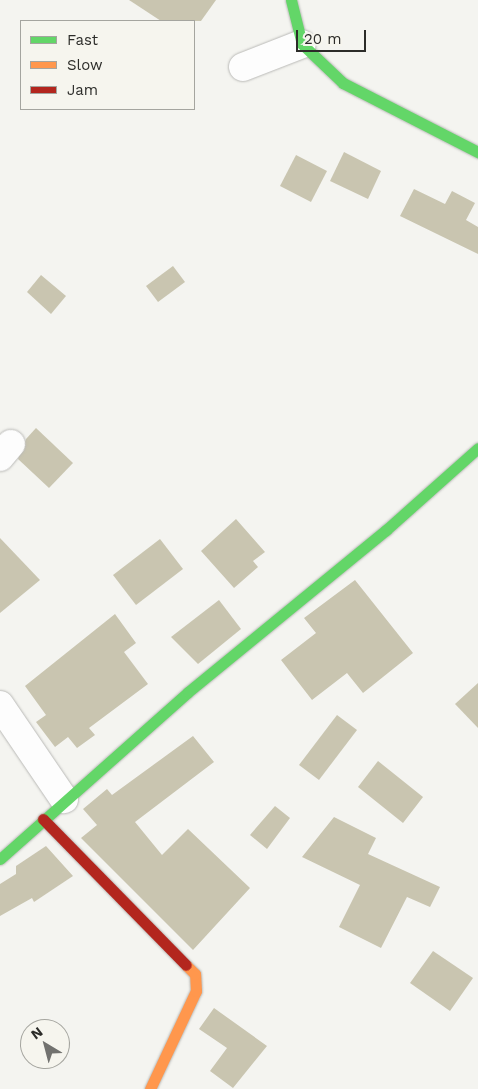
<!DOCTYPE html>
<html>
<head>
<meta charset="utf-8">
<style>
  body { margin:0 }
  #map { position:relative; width:478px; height:1089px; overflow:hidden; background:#f4f4f0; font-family:"Work Sans",sans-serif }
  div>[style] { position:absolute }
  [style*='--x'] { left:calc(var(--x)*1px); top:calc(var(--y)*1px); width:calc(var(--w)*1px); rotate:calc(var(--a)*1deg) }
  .building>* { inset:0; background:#c9c5b0 }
  .roads { filter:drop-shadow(0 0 1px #babab7) drop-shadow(0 0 1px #babab7) }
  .street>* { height:28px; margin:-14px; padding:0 14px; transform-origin:14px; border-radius:14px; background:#fdfdfd }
  .fast>* { height:11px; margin:-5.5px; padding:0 5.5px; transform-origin:5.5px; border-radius:5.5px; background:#63d668 }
  .slow>* { height:11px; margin:-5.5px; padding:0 5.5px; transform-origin:5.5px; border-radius:5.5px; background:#ff974d }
  .jam>* { height:11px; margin:-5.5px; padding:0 5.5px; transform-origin:5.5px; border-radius:5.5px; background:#b3261e }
  span { translate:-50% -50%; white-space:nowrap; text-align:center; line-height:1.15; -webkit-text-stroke:4.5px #f6f5ee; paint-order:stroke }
  .legend { position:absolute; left:20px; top:20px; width:175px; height:90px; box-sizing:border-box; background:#f6f5ee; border:1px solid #a5a59f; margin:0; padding:6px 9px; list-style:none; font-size:15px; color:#2c2c29 }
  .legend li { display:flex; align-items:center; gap:10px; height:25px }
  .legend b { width:25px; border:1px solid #a5a59f }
  .north { position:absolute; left:20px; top:1019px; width:50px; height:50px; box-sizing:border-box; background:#f6f5ee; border:1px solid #a5a59f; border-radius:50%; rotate:323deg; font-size:14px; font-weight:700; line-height:20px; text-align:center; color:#2c2c29 }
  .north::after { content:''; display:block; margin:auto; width:18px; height:22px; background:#72726f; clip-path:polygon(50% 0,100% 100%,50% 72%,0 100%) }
  .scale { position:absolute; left:296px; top:30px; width:70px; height:22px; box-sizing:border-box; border:2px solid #2c2c29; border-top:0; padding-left:6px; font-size:15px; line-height:18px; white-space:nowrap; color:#2c2c29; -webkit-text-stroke:4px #f6f5ee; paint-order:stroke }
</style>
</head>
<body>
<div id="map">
  <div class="building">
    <div style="clip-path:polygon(129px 0,216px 0,201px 21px,161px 21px)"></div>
    <div style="clip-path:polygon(344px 152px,381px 171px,368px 199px,330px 181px)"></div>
    <div style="clip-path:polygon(296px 155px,327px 171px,311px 202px,280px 186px)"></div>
    <div style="clip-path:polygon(414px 189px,445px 204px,452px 191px,475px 203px,466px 220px,478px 227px,478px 254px,400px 216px)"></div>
    <div style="clip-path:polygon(173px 266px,185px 282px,158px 302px,146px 286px)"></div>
    <div style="clip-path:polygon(41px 275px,66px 296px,51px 314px,27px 292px)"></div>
    <div style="clip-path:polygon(36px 428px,73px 463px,49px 488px,18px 459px,26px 439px)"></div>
    <div style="clip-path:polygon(236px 519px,265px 552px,253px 561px,258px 567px,234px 588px,201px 551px)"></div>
    <div style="clip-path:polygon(0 538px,40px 580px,0 613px)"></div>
    <div style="clip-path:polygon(160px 539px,183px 569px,136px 605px,113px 575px)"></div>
    <div style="clip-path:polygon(355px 580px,413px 653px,363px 693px,347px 673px,312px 700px,281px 660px,316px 633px,304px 618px)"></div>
    <div style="clip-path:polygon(219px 600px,241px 629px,198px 664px,171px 637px)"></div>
    <div style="clip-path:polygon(115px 614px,136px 643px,124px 652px,148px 684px,89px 728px,95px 735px,77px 748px,68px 737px,55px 747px,36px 722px,46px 715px,25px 686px)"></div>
    <div style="clip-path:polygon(478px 683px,478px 728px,455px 704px)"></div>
    <div style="clip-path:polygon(337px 715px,357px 730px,319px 780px,299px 765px)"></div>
    <div style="clip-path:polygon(193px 736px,214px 762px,135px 822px,162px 855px,188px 829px,250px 888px,193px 950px,81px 838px,97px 825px,83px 809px,107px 789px,112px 795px)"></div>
    <div style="clip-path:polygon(378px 761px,423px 797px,403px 823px,358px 787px)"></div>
    <div style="clip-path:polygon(275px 806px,290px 818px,267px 849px,250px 835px)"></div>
    <div style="clip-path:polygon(334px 817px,376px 838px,368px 854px,440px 887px,430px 907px,407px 897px,381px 948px,339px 927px,360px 885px,302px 857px)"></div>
    <div style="clip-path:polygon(46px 846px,73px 876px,34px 902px,32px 898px,0 916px,0 884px,16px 874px,16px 866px)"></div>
    <div style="clip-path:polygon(433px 951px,473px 978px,450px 1011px,410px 983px)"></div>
    <div style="clip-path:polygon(214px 1008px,267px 1046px,233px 1088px,210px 1071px,227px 1048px,199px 1029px)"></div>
  </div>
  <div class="roads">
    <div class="street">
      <div style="--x:243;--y:67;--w:63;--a:-21.3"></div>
      <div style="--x:0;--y:457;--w:17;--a:-50"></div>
      <div style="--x:0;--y:705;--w:114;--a:55.8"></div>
    </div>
    <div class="fast">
      <div style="--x:291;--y:0;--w:45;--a:76"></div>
      <div style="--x:302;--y:44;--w:57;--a:43.6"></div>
      <div style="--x:343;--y:83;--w:152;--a:27.1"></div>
      <div style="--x:0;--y:859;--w:251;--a:-41.6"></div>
      <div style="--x:188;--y:692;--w:256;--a:-39.3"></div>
      <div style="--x:386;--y:530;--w:123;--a:-41.7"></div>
    </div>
    <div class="slow">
      <div style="--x:150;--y:1089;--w:108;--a:-64.9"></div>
      <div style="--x:196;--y:991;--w:17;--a:-93"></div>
      <div style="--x:195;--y:974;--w:13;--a:-135"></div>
    </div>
    <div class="jam">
      <div style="--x:43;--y:819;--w:204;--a:45.6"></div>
    </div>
  </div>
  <ul class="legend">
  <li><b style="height:6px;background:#63d668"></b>Fast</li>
  <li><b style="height:6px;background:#ff974d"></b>Slow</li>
  <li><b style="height:6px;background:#b3261e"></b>Jam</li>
  </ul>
  <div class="north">N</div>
  <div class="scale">20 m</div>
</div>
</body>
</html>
